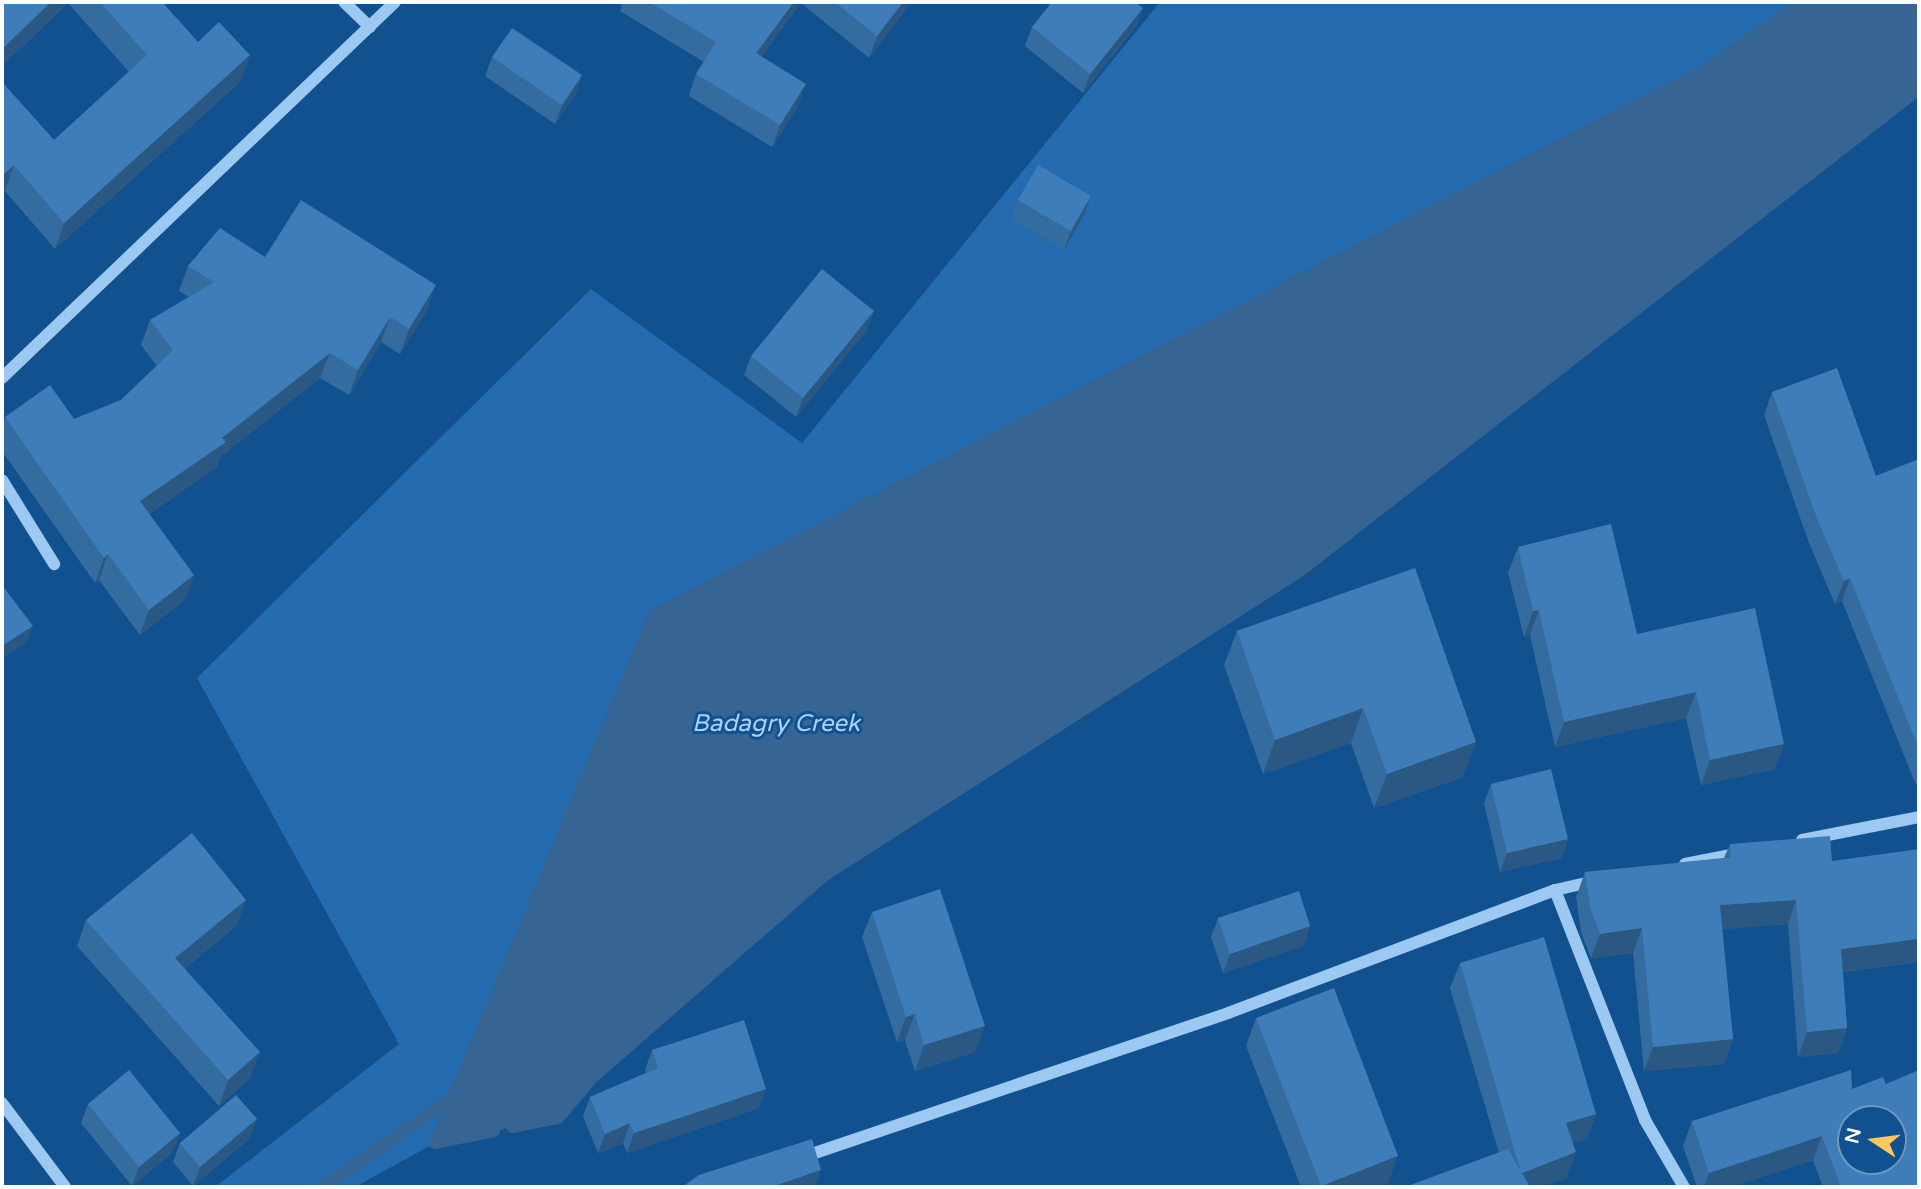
<!DOCTYPE html>
<html>
<head>
<meta charset="utf-8">
<style>
  body { margin:0 }
  #map { position:relative; width:1921px; height:1189px; overflow:hidden; background:#125190; font-family:"Varela Round",sans-serif }
  div>[style] { position:absolute }
  [style*='--x'] { left:calc(var(--x)*1px); top:calc(var(--y)*1px); width:calc(var(--w)*1px); rotate:calc(var(--a)*1deg) }
  .green>* { inset:0; background:#246baf }
  .water>* { inset:0; background:#376593 }
  .stream>* { height:12px; margin:-6px; padding:0 6px; transform-origin:6px; border-radius:6px; background:#376593 }
  .minor>* { height:12px; margin:-6px; padding:0 6px; transform-origin:6px; border-radius:6px; background:#9dc8f2 }
  .wall>* { inset:0; background:#356ca0 }
  .shaded-wall>* { inset:0; background:#2b5882 }
  .building>* { inset:0; background:#3e7dba }
  span { translate:-50% -50%; white-space:nowrap; text-align:center; line-height:1.15; -webkit-text-stroke:6px #125190; paint-order:stroke }
  .water-label { font-size:24px; color:#a9d2f9; font-style:italic }
  .frame { position:absolute; inset:0; border:4px solid #fff; pointer-events:none }
  .north { position:absolute; left:1837px; top:1105px; width:70px; height:70px; box-sizing:border-box; background:#125190; border:2px solid #7197bc; border-radius:50%; rotate:283deg; font-size:19px; font-weight:700; line-height:28px; text-align:center; color:#fff }
  .north::after { content:''; display:block; margin:auto; width:24px; height:32px; background:#ffc75e; clip-path:polygon(50% 0,100% 100%,50% 72%,0 100%) }
</style>
</head>
<body>
<div id="map">
  <div class="green">
    <div style="clip-path:polygon(1160px 2px,1803px 2px,1707px 69px,654px 615px,435px 1143px,355px 1187px,215px 1187px,399px 1044px,197px 678px,591px 289px,802px 443px)"></div>
  </div>
  <div class="water">
    <div style="clip-path:polygon(1803px 2px,1919px 2px,1919px 89px,1300px 571px,825px 875px,592px 1078px,558px 1118px,435px 1143px,654px 615px,1707px 69px)"></div>
  </div>
  <div class="stream">
    <div style="--x:512;--y:1127;--w:47;--a:-11.1"></div>
    <div style="--x:558;--y:1118;--w:52;--a:-49.6"></div>
    <div style="--x:592;--y:1078;--w:309;--a:-41.1"></div>
    <div style="--x:825;--y:875;--w:564;--a:-32.62"></div>
    <div style="--x:1300;--y:571;--w:785;--a:-37.91"></div>
    <div style="--x:494;--y:1131;--w:60;--a:168.5"></div>
    <div style="--x:435;--y:1143;--w:572;--a:-67.47"></div>
    <div style="--x:654;--y:615;--w:1186;--a:-27.41"></div>
    <div style="--x:1707;--y:69;--w:117;--a:-34.9"></div>
    <div style="--x:324;--y:1187;--w:160;--a:-35.1"></div>
  </div>
  <div class="minor">
    <div style="--x:344;--y:2;--w:36;--a:44"></div>
    <div style="--x:2;--y:378;--w:544;--a:-43.73"></div>
    <div style="--x:2;--y:480;--w:99;--a:58.2"></div>
    <div style="--x:1802;--y:840;--w:119;--a:-11.1"></div>
    <div style="--x:1685;--y:864;--w:56;--a:-11.3"></div>
    <div style="--x:1555;--y:890;--w:247;--a:68.6"></div>
    <div style="--x:1645;--y:1120;--w:78;--a:59.8"></div>
    <div style="--x:2;--y:1103;--w:105;--a:53.1"></div>
    <div style="--x:800;--y:1158;--w:452;--a:-18.7"></div>
    <div style="--x:1228;--y:1013;--w:349;--a:-20.6"></div>
    <div style="--x:1555;--y:890;--w:41;--a:-12.7"></div>
  </div>
  <div class="wall">
    <div style="clip-path:polygon(2px 2px,162px 2px,198px 42px,241px 81px,55px 249px,5px 191px,2px 194px,2px 82px,54px 140px,129px 72px,68px 3px,2px 66px)"></div>
    <div style="clip-path:polygon(618px 2px,908px 2px,904px 12px,869px 58px,801px 3px,761px 57px,798px 106px,772px 147px,689px 96px,696px 74px,704px 62px,620px 11px,622px 5px)"></div>
    <div style="clip-path:polygon(1143px 8px,1136px 27px,1083px 93px,1025px 46px,1032px 27px)"></div>
    <div style="clip-path:polygon(492px 57px,582px 75px,575px 95px,555px 124px,485px 76px)"></div>
    <div style="clip-path:polygon(1091px 196px,1084px 215px,1064px 250px,1011px 219px,1018px 200px)"></div>
    <div style="clip-path:polygon(265px 257px,427px 310px,400px 354px,381px 342px,349px 395px,320px 378px,220px 457px,217px 467px,149px 514px,185px 600px,140px 635px,99px 580px,95px 583px,2px 451px,2px 426px,5px 417px,74px 419px,121px 400px,157px 366px,141px 345px,150px 320px,189px 297px,179px 291px,188px 266px)"></div>
    <div style="clip-path:polygon(867px 330px,796px 417px,744px 375px,751px 356px)"></div>
    <div style="clip-path:polygon(1772px 392px,1876px 476px,1919px 459px,1919px 783px,1916px 785px,1842px 601px,1835px 604px,1809px 543px,1764px 415px)"></div>
    <div style="clip-path:polygon(1518px 547px,1637px 634px,1775px 769px,1701px 785px,1686px 718px,1555px 747px,1530px 635px,1524px 637px,1508px 573px)"></div>
    <div style="clip-path:polygon(1415px 568px,1463px 777px,1374px 808px,1351px 743px,1263px 774px,1224px 665px,1237px 631px)"></div>
    <div style="clip-path:polygon(1491px 784px,1568px 839px,1561px 858px,1500px 872px,1484px 803px)"></div>
    <div style="clip-path:polygon(1730px 844px,1832px 861px,1919px 962px,1843px 972px,1847px 1028px,1838px 1053px,1798px 1057px,1788px 924px,1722px 929px,1733px 1039px,1724px 1064px,1644px 1071px,1633px 953px,1591px 958px,1581px 932px,1576px 897px,1585px 872px,1724px 858px)"></div>
    <div style="clip-path:polygon(872px 912px,975px 1052px,915px 1071px,905px 1040px,897px 1042px,862px 937px)"></div>
    <div style="clip-path:polygon(1218px 918px,1310px 926px,1303px 946px,1223px 973px,1211px 937px)"></div>
    <div style="clip-path:polygon(86px 920px,237px 925px,185px 968px,251px 1077px,219px 1106px,77px 946px)"></div>
    <div style="clip-path:polygon(1460px 963px,1596px 1114px,1587px 1139px,1573px 1143px,1567px 1178px,1541px 1187px,1405px 1187px,1499px 1153px,1450px 988px)"></div>
    <div style="clip-path:polygon(1256px 1018px,1388px 1183px,1378px 1187px,1301px 1187px,1246px 1046px)"></div>
    <div style="clip-path:polygon(652px 1050px,759px 1108px,627px 1153px,623px 1143px,598px 1153px,583px 1116px,590px 1097px,646px 1073px,645px 1070px)"></div>
    <div style="clip-path:polygon(1886px 1084px,1919px 1187px,1823px 1187px,1813px 1160px,1730px 1187px,1697px 1187px,1683px 1146px,1692px 1121px,1852px 1089px)"></div>
    <div style="clip-path:polygon(88px 1104px,173px 1152px,132px 1186px,81px 1123px)"></div>
    <div style="clip-path:polygon(250px 1138px,193px 1186px,173px 1162px,180px 1143px)"></div>
  </div>
  <div class="shaded-wall">
    <div style="clip-path:polygon(51px 2px,69px 2px,2px 66px,2px 49px)"></div>
    <div style="clip-path:polygon(794px 2px,802px 2px,748px 75px,756px 53px)"></div>
    <div style="clip-path:polygon(903px 2px,908px 2px,904px 12px,869px 58px,877px 36px)"></div>
    <div style="clip-path:polygon(1143px 8px,1136px 27px,1083px 93px,1090px 74px)"></div>
    <div style="clip-path:polygon(250px 55px,241px 81px,55px 249px,64px 223px)"></div>
    <div style="clip-path:polygon(582px 75px,575px 95px,555px 124px,562px 105px)"></div>
    <div style="clip-path:polygon(806px 84px,798px 106px,772px 147px,780px 125px)"></div>
    <div style="clip-path:polygon(14px 165px,5px 191px,2px 194px,2px 176px)"></div>
    <div style="clip-path:polygon(1091px 196px,1084px 215px,1064px 250px,1071px 231px)"></div>
    <div style="clip-path:polygon(436px 285px,427px 310px,400px 354px,409px 329px)"></div>
    <div style="clip-path:polygon(874px 311px,867px 330px,796px 417px,803px 398px)"></div>
    <div style="clip-path:polygon(390px 317px,381px 342px,349px 395px,358px 370px)"></div>
    <div style="clip-path:polygon(330px 353px,320px 378px,220px 457px,217px 467px,131px 527px,140px 501px)"></div>
    <div style="clip-path:polygon(108px 554px,99px 580px,95px 583px,104px 558px)"></div>
    <div style="clip-path:polygon(194px 575px,185px 600px,140px 635px,149px 610px)"></div>
    <div style="clip-path:polygon(1850px 578px,1842px 601px,1835px 604px,1844px 581px)"></div>
    <div style="clip-path:polygon(1539px 610px,1530px 635px,1524px 637px,1533px 611px)"></div>
    <div style="clip-path:polygon(33px 626px,27px 642px,2px 658px,2px 646px)"></div>
    <div style="clip-path:polygon(1696px 692px,1686px 718px,1555px 747px,1564px 722px)"></div>
    <div style="clip-path:polygon(1363px 708px,1351px 743px,1263px 774px,1275px 740px)"></div>
    <div style="clip-path:polygon(1476px 742px,1463px 777px,1374px 808px,1387px 774px)"></div>
    <div style="clip-path:polygon(1784px 744px,1775px 769px,1701px 785px,1710px 760px)"></div>
    <div style="clip-path:polygon(1568px 839px,1561px 858px,1500px 872px,1507px 853px)"></div>
    <div style="clip-path:polygon(246px 900px,237px 925px,166px 983px,175px 958px)"></div>
    <div style="clip-path:polygon(1796px 900px,1788px 924px,1711px 930px,1720px 905px)"></div>
    <div style="clip-path:polygon(1310px 926px,1303px 946px,1223px 973px,1230px 954px)"></div>
    <div style="clip-path:polygon(1642px 928px,1633px 953px,1591px 958px,1600px 934px)"></div>
    <div style="clip-path:polygon(1919px 939px,1919px 962px,1832px 973px,1841px 949px)"></div>
    <div style="clip-path:polygon(915px 1014px,905px 1040px,897px 1042px,906px 1017px)"></div>
    <div style="clip-path:polygon(985px 1026px,975px 1052px,915px 1071px,924px 1045px)"></div>
    <div style="clip-path:polygon(1847px 1028px,1838px 1053px,1798px 1057px,1807px 1032px)"></div>
    <div style="clip-path:polygon(1733px 1039px,1724px 1064px,1644px 1071px,1653px 1047px)"></div>
    <div style="clip-path:polygon(260px 1052px,251px 1077px,219px 1106px,228px 1080px)"></div>
    <div style="clip-path:polygon(766px 1089px,759px 1108px,627px 1153px,634px 1133px)"></div>
    <div style="clip-path:polygon(1596px 1114px,1587px 1139px,1556px 1149px,1566px 1123px)"></div>
    <div style="clip-path:polygon(257px 1119px,250px 1138px,193px 1186px,200px 1167px)"></div>
    <div style="clip-path:polygon(630px 1123px,623px 1143px,598px 1153px,605px 1134px)"></div>
    <div style="clip-path:polygon(180px 1133px,173px 1152px,132px 1186px,139px 1167px)"></div>
    <div style="clip-path:polygon(1822px 1136px,1813px 1160px,1730px 1187px,1704px 1187px,1709px 1173px)"></div>
    <div style="clip-path:polygon(1576px 1152px,1567px 1178px,1541px 1187px,1516px 1187px,1522px 1173px)"></div>
    <div style="clip-path:polygon(1398px 1156px,1388px 1183px,1378px 1187px,1321px 1187px,1321px 1186px)"></div>
    <div style="clip-path:polygon(821px 1170px,815px 1187px,771px 1187px)"></div>
  </div>
  <div class="building">
    <div style="clip-path:polygon(2px 2px,51px 2px,2px 49px)"></div>
    <div style="clip-path:polygon(100px 2px,162px 2px,198px 42px,219px 22px,250px 55px,64px 223px,14px 165px,2px 176px,2px 82px,54px 140px,147px 55px)"></div>
    <div style="clip-path:polygon(649px 2px,794px 2px,756px 53px,806px 84px,780px 125px,696px 74px,716px 42px)"></div>
    <div style="clip-path:polygon(835px 2px,903px 2px,877px 36px)"></div>
    <div style="clip-path:polygon(1052px 2px,1135px 2px,1143px 8px,1090px 74px,1032px 27px)"></div>
    <div style="clip-path:polygon(512px 28px,582px 75px,562px 105px,492px 57px)"></div>
    <div style="clip-path:polygon(1038px 165px,1091px 196px,1071px 231px,1018px 200px)"></div>
    <div style="clip-path:polygon(301px 200px,436px 285px,409px 329px,390px 317px,358px 370px,330px 353px,222px 438px,226px 442px,140px 501px,194px 575px,149px 610px,108px 554px,104px 558px,5px 417px,50px 385px,74px 419px,121px 400px,173px 350px,150px 320px,214px 282px,188px 266px,220px 228px,265px 257px)"></div>
    <div style="clip-path:polygon(822px 269px,874px 311px,803px 398px,751px 356px)"></div>
    <div style="clip-path:polygon(1837px 368px,1876px 476px,1919px 459px,1919px 749px,1850px 578px,1844px 581px,1818px 521px,1772px 392px)"></div>
    <div style="clip-path:polygon(1611px 524px,1637px 634px,1755px 608px,1784px 744px,1710px 760px,1696px 692px,1564px 722px,1539px 610px,1533px 611px,1518px 547px)"></div>
    <div style="clip-path:polygon(1415px 568px,1476px 742px,1387px 774px,1363px 708px,1275px 740px,1237px 631px)"></div>
    <div style="clip-path:polygon(2px 585px,33px 626px,2px 646px)"></div>
    <div style="clip-path:polygon(1551px 769px,1568px 839px,1507px 853px,1491px 784px)"></div>
    <div style="clip-path:polygon(192px 833px,246px 900px,175px 958px,260px 1052px,228px 1080px,86px 920px)"></div>
    <div style="clip-path:polygon(1830px 836px,1832px 861px,1919px 849px,1919px 939px,1841px 949px,1847px 1028px,1807px 1032px,1796px 900px,1720px 905px,1733px 1039px,1653px 1047px,1642px 928px,1600px 934px,1590px 907px,1585px 872px,1731px 858px,1730px 844px)"></div>
    <div style="clip-path:polygon(940px 889px,985px 1026px,924px 1045px,915px 1014px,906px 1017px,872px 912px)"></div>
    <div style="clip-path:polygon(1299px 891px,1310px 926px,1230px 954px,1218px 918px)"></div>
    <div style="clip-path:polygon(1544px 937px,1596px 1114px,1566px 1123px,1576px 1152px,1522px 1173px,1530px 1187px,1405px 1187px,1508px 1149px,1521px 1172px,1460px 963px)"></div>
    <div style="clip-path:polygon(1334px 988px,1398px 1156px,1321px 1186px,1256px 1018px)"></div>
    <div style="clip-path:polygon(744px 1020px,766px 1089px,634px 1133px,630px 1123px,605px 1134px,590px 1097px,658px 1068px,652px 1050px)"></div>
    <div style="clip-path:polygon(129px 1070px,180px 1133px,139px 1167px,88px 1104px)"></div>
    <div style="clip-path:polygon(evenodd,1851px 1070px,1852px 1089px,1883px 1077px,1886px 1084px,1919px 1070px,1919px 1187px,1841px 1187px,1822px 1136px,1709px 1173px,1692px 1121px,1851px 1070px,1851px 1119px,1893px 1119px,1893px 1161px,1851px 1161px,1851px 1119px)"></div>
    <div style="clip-path:polygon(236px 1095px,257px 1119px,200px 1167px,180px 1143px)"></div>
    <div style="clip-path:polygon(812px 1139px,821px 1170px,771px 1187px,682px 1187px,699px 1175px)"></div>
  </div>
  <div class="water-label">
    <span style="left:776px;top:724px">Badagry Creek</span>
  </div>
  <div class="frame"></div>
  <div class="north">N</div>
</div>
</body>
</html>
